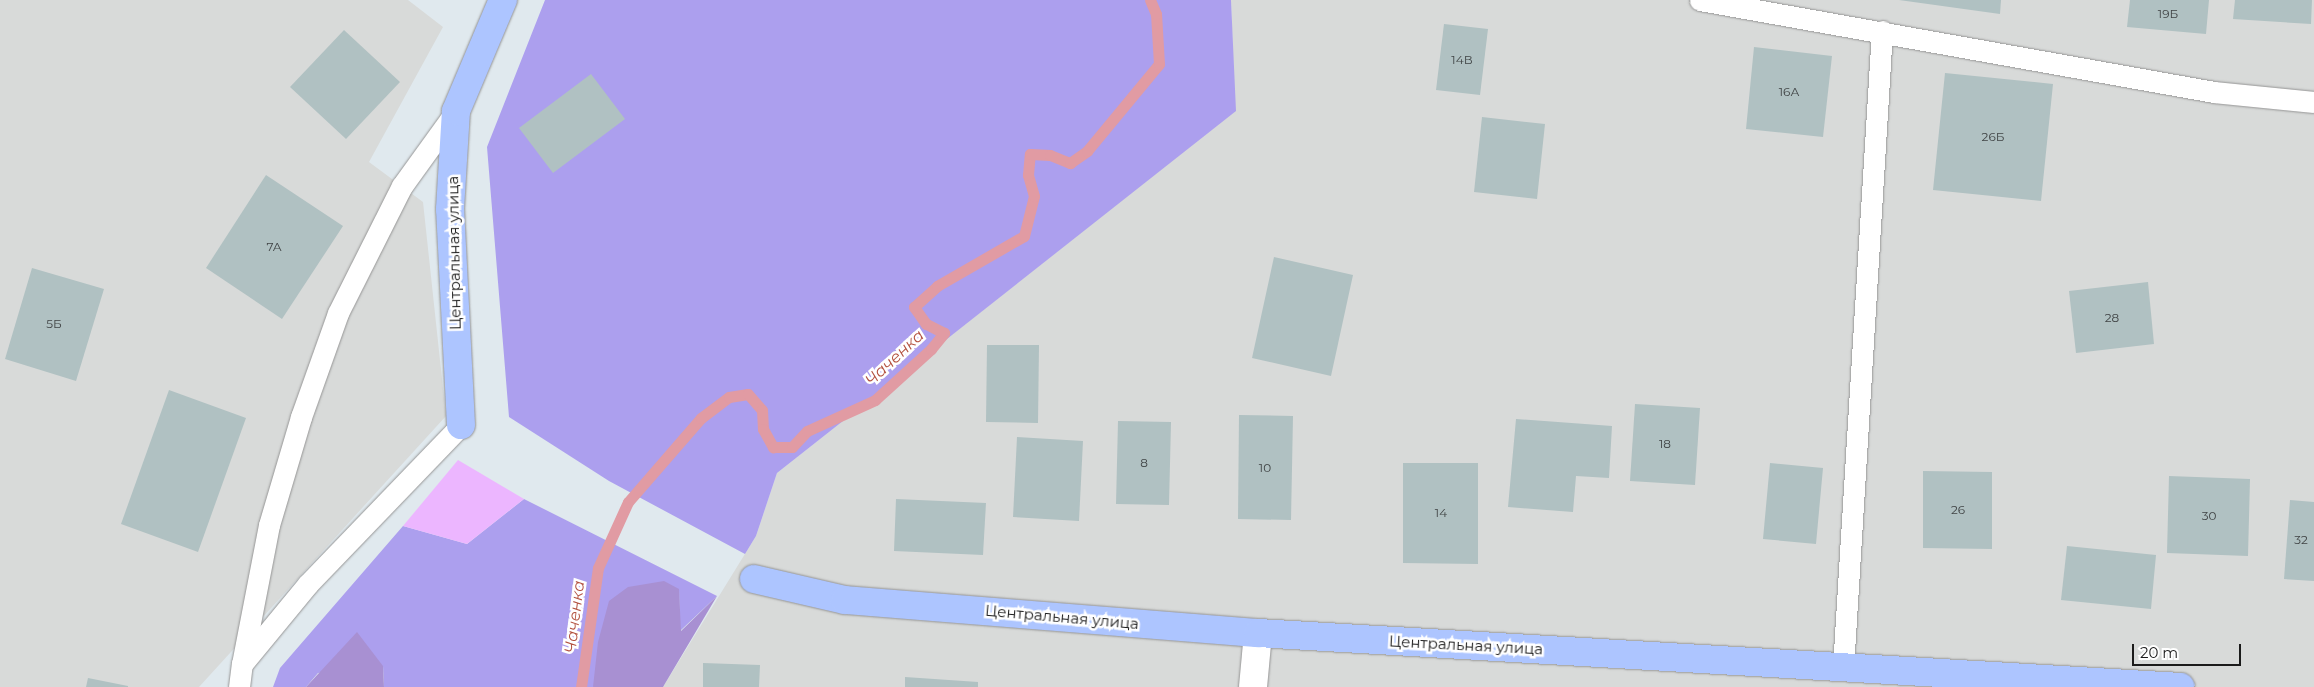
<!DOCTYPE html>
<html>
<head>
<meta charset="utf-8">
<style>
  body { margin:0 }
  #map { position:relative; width:2314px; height:687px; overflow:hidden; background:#e0e9ee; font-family:Montserrat,sans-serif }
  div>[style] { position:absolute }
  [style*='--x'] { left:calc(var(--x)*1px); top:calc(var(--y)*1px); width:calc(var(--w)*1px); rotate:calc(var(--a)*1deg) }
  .residential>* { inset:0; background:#d8dad9 }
  .grass>* { inset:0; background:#ac9fee }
  .forest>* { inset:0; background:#a890d2 }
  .park>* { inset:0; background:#ecb6ff }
  .stream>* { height:11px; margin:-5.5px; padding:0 5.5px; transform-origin:5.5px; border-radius:5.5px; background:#e19ba3 }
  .building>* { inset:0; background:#b0c1c2 }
  .roads { filter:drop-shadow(0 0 1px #959595) drop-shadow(0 0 1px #959595) }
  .lane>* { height:21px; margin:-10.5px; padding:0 10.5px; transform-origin:10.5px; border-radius:10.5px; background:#fff }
  .street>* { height:28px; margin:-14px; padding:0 14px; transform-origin:14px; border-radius:14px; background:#fff }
  .secondary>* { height:28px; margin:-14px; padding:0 14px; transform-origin:14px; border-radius:14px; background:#adc5ff }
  span { translate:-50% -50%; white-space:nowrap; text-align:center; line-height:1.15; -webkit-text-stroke:5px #fff; paint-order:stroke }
  .number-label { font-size:12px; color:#404445 }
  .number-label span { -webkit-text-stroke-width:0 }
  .street-label { font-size:15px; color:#1b1b1b }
  .water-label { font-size:16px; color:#b35240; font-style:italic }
  .scale { position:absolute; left:2132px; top:644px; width:109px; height:22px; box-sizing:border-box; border:2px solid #1b1b1b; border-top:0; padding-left:6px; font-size:15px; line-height:18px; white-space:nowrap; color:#1b1b1b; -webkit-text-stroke:4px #fff; paint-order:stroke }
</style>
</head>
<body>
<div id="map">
  <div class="residential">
    <div style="clip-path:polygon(0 0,408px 0,443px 27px,369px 162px,423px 202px,446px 416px,199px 687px,0 687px)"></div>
    <div style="clip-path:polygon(1231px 0,2314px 0,2314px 687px,663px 687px,756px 536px,777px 473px,1235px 111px)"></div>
  </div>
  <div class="grass">
    <div style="clip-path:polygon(545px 0,1231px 0,1236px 111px,777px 473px,756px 536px,745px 554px,609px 481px,509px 417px,487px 147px)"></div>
    <div style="clip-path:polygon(524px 499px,717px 596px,680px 631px,679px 590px,593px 687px,384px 687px,383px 666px,318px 673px,306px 687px,273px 687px,280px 668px,403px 526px,467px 544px)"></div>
  </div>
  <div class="forest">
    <div style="clip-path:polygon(664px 581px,679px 589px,681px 631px,717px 596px,663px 687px,593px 687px,598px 642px,609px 601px,628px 587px)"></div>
    <div style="clip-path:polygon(357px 632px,383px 666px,384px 687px,306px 687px)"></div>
  </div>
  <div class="park">
    <div style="clip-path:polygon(458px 460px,524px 499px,467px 544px,403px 526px)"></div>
  </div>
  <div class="stream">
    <div style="--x:581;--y:687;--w:120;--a:-81.9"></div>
    <div style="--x:598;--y:568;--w:72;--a:-65.6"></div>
    <div style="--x:628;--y:502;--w:111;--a:-49"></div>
    <div style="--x:701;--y:418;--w:35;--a:-37"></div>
    <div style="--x:729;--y:397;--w:19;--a:-9"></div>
    <div style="--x:748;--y:394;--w:21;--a:49"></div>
    <div style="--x:762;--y:410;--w:19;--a:87"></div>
    <div style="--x:763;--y:429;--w:21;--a:61"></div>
    <div style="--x:773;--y:447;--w:19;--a:0"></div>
    <div style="--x:792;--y:447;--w:22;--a:-47"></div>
    <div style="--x:807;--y:431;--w:75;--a:-24.5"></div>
    <div style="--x:875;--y:400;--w:76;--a:-42.3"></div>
    <div style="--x:931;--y:349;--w:21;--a:-51"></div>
    <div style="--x:944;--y:333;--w:20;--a:-153"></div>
    <div style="--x:926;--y:324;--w:21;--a:-125"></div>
    <div style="--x:914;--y:307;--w:31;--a:-42"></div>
    <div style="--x:937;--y:286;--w:100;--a:-29.9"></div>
    <div style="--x:1024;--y:236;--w:41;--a:-76"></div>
    <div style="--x:1034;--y:196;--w:22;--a:-106"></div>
    <div style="--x:1028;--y:175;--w:21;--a:-85"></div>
    <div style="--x:1030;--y:154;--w:20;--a:3"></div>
    <div style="--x:1050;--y:155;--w:22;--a:22"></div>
    <div style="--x:1070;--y:163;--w:21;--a:-35"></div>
    <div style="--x:1087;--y:151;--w:113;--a:-50.4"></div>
    <div style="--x:1159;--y:64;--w:50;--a:-93.4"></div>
    <div style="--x:1156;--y:14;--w:15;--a:-113"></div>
  </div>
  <div class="building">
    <div style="clip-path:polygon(1899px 0,2001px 0,2000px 14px)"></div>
    <div style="clip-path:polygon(2130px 0,2209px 0,2206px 34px,2127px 27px)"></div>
    <div style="clip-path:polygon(2235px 0,2312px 0,2311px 24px,2233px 19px)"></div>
    <div style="clip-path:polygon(1444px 24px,1488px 29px,1480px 95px,1436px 90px)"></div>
    <div style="clip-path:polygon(344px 30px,400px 82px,346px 139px,290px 87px)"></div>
    <div style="clip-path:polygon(1754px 47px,1832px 56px,1823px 137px,1746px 129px)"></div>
    <div style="clip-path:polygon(1945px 73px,2053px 84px,2041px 201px,1933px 190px)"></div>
    <div style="clip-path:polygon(591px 74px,625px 119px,553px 173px,519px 128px)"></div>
    <div style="clip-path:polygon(1482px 117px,1545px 124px,1537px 199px,1474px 192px)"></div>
    <div style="clip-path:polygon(266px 175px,343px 226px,282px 319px,206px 268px)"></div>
    <div style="clip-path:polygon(1274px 257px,1353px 275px,1331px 376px,1252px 358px)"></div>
    <div style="clip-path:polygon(32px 268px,104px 289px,76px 381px,5px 359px)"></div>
    <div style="clip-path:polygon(2148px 282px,2154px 344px,2076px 353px,2069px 291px)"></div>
    <div style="clip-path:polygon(987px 345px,1039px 345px,1038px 423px,986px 422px)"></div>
    <div style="clip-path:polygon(169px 390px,246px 418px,198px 552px,121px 524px)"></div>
    <div style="clip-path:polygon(1635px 404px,1700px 408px,1695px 485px,1630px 481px)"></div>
    <div style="clip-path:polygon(1239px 415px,1293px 416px,1291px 520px,1238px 519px)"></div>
    <div style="clip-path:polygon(1516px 419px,1612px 426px,1609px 478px,1576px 476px,1573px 512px,1508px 507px)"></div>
    <div style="clip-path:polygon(1118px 421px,1171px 422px,1169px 505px,1116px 504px)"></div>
    <div style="clip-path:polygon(1017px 437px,1083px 441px,1079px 521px,1013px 517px)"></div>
    <div style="clip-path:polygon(1403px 463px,1478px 463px,1478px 564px,1403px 563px)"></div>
    <div style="clip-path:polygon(1770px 463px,1823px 468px,1816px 544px,1763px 539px)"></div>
    <div style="clip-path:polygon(1923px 471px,1992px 472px,1992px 549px,1923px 548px)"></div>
    <div style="clip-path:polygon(2169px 476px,2250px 479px,2248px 556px,2167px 553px)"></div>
    <div style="clip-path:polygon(896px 499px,986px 503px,983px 555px,894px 551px)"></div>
    <div style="clip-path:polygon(2290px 500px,2314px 502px,2314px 581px,2284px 579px)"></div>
    <div style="clip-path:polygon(2067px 546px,2156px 555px,2151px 609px,2061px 600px)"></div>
    <div style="clip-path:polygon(703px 663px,760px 665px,759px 687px,703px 687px)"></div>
    <div style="clip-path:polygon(905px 677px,978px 682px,978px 687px,905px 687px)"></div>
    <div style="clip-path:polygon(88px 678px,128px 686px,128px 687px,86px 687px)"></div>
  </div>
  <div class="roads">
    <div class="lane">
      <div style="--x:1700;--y:0;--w:522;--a:10.15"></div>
      <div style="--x:2214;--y:92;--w:100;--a:5.7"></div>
      <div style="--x:242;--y:664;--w:142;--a:-79"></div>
      <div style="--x:269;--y:525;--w:113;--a:-73.5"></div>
      <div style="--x:301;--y:417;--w:110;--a:-70.4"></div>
      <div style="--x:338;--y:313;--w:142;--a:-63.3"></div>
      <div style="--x:402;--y:186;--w:92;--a:-54.2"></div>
      <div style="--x:1843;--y:668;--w:638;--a:-86.5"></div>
      <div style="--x:239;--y:687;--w:23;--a:-83"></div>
      <div style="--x:242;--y:664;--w:104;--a:-50.5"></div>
      <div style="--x:308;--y:584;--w:221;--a:-46.1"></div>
    </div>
    <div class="street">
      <div style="--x:1253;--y:687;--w:54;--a:-84.7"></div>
    </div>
    <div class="secondary">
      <div style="--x:461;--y:425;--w:216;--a:-92.9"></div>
      <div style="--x:450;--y:209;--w:98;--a:-86.5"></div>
      <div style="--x:456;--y:111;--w:121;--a:-67.1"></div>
      <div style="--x:754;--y:579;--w:93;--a:13"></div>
      <div style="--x:845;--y:600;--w:414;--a:4.6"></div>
      <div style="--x:1258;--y:633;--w:924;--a:3.35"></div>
    </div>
  </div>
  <div class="number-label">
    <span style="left:2168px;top:14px">19Б</span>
    <span style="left:1462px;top:60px">14В</span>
    <span style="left:1789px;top:92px">16А</span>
    <span style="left:1993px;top:137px">26Б</span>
    <span style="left:274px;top:247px">7А</span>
    <span style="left:2112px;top:318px">28</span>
    <span style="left:54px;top:324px">5Б</span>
    <span style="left:1665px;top:444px">18</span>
    <span style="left:1144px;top:463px">8</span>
    <span style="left:1265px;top:468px">10</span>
    <span style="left:1958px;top:510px">26</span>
    <span style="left:1441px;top:513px">14</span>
    <span style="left:2209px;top:516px">30</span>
    <span style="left:2301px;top:540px">32</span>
  </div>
  <div class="street-label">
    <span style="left:454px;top:253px;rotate:-91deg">Центральная улица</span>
    <span style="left:1062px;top:617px;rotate:5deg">Центральная улица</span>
    <span style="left:1466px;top:645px;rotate:3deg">Центральная улица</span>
  </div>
  <div class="water-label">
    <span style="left:895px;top:358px;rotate:-43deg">Чаченка</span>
    <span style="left:575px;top:617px;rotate:-83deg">Чаченка</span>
  </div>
  <div class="scale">20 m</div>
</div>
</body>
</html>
